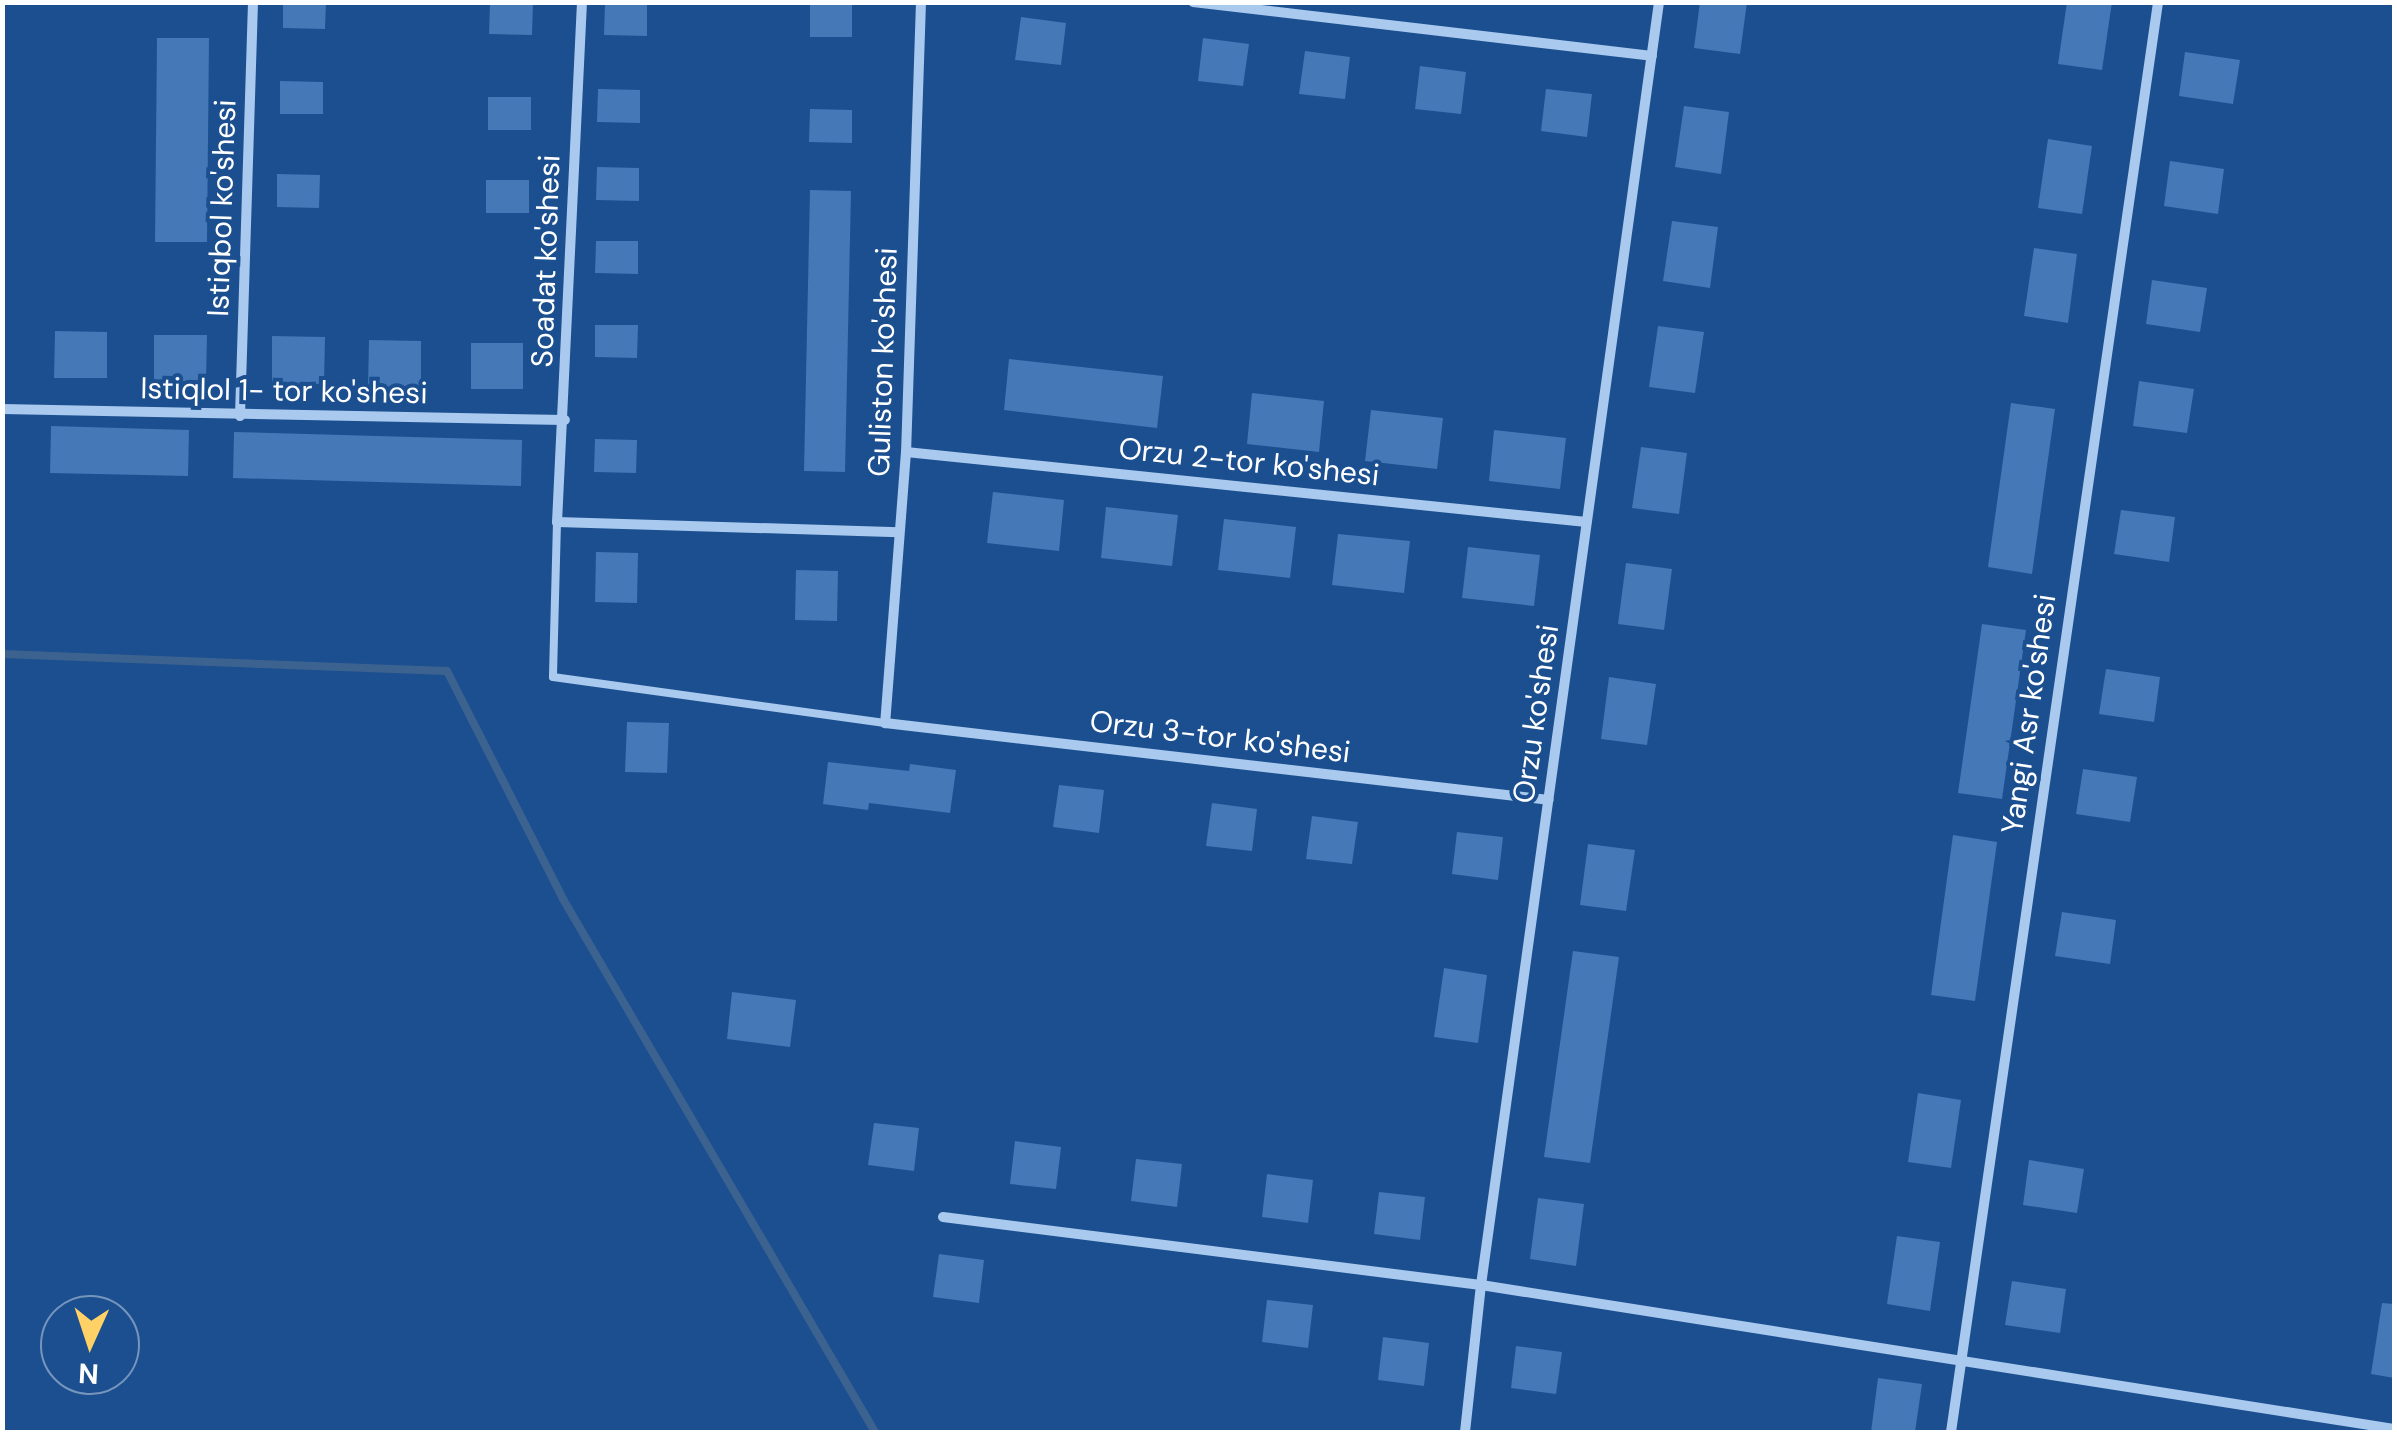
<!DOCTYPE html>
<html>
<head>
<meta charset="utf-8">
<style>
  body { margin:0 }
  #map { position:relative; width:2397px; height:1435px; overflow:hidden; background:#1b4f8f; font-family:"DM Sans",sans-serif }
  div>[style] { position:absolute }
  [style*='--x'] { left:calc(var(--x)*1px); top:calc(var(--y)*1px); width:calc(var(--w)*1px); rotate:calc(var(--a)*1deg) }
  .stream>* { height:8px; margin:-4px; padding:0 4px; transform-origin:4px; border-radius:4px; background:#3c6290 }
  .building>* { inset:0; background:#4478b7 }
  .service>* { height:8px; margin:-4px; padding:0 4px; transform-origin:4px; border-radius:4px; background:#a9c9ee }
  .minor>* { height:10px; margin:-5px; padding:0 5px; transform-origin:5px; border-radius:5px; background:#a9c9ee }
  span { translate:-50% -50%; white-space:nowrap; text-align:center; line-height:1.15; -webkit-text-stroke:8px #1b4f8f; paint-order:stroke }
  .street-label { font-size:30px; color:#fff }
  .frame { position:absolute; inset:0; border:5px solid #fff; pointer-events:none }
  .north { position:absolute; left:40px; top:1295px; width:100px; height:100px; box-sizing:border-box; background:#1b4f8f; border:2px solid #7695bc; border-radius:50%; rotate:183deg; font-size:28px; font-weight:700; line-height:40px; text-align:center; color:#fff }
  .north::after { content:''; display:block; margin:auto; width:35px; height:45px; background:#ffd166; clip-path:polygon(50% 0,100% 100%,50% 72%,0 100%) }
</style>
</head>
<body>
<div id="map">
  <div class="stream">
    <div style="--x:2;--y:654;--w:445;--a:2.2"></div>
    <div style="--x:447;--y:671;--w:256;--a:63"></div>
    <div style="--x:563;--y:899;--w:618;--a:59.66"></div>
  </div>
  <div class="building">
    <div style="clip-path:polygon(283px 2px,326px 2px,325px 29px,283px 28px)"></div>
    <div style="clip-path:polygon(490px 2px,533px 2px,532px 35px,489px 34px)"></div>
    <div style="clip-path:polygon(1700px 2px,1747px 2px,1740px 54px,1694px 48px)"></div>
    <div style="clip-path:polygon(2067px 2px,2112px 2px,2102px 70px,2058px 64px)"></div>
    <div style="clip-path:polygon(605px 3px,647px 4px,647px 36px,604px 35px)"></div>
    <div style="clip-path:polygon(810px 4px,852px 5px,852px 37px,810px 37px)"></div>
    <div style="clip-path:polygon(1021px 17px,1066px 23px,1061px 65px,1015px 60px)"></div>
    <div style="clip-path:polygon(157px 38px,209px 38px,207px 242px,155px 242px)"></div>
    <div style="clip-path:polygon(1203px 38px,1249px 44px,1243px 86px,1198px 81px)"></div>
    <div style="clip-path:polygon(1305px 51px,1350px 57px,1345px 99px,1299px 94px)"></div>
    <div style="clip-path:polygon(2185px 52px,2240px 60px,2233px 104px,2179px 96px)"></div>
    <div style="clip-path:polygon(1420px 66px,1466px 72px,1461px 114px,1415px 109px)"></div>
    <div style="clip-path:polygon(280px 81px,323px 82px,323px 114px,280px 114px)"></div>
    <div style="clip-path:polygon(598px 89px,640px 90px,640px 123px,597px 122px)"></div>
    <div style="clip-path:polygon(1546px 89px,1592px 94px,1587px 137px,1541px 131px)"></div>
    <div style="clip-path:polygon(488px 97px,531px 97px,531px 130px,488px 130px)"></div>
    <div style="clip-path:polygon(1684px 106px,1729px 112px,1721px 174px,1675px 167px)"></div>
    <div style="clip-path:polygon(810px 109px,852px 110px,852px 143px,809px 142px)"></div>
    <div style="clip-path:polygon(2048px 139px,2092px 146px,2082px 214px,2038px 208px)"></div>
    <div style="clip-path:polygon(2170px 161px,2224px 169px,2218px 214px,2164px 206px)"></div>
    <div style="clip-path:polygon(597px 167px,639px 168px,639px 201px,596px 200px)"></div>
    <div style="clip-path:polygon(277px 174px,320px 175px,319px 208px,277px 207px)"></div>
    <div style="clip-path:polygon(486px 180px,529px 180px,529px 213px,486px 213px)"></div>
    <div style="clip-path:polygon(810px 190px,851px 191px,845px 472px,804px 471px)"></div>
    <div style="clip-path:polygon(1672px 221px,1718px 227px,1710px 288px,1663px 281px)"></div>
    <div style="clip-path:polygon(596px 241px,638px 241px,638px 274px,595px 273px)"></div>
    <div style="clip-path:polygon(2034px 248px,2077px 254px,2068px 323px,2024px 316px)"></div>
    <div style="clip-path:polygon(2152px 280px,2207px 288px,2200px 332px,2146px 324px)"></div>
    <div style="clip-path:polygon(595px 325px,638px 325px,637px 358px,595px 357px)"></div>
    <div style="clip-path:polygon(1658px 326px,1704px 332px,1695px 393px,1649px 387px)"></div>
    <div style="clip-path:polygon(55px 331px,107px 332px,107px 378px,54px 378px)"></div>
    <div style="clip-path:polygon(154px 335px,207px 335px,206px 381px,154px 381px)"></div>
    <div style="clip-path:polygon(272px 336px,325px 337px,324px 384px,272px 383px)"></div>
    <div style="clip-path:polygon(369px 340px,421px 341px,421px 387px,368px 387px)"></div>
    <div style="clip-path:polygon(471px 343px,523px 343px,523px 389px,471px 389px)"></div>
    <div style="clip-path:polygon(1009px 359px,1163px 376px,1157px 428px,1004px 410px)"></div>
    <div style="clip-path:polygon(2139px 381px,2194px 389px,2187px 433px,2133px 426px)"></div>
    <div style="clip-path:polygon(1252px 393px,1324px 401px,1319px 452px,1247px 444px)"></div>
    <div style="clip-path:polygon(2011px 403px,2055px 409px,2032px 574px,1988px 567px)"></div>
    <div style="clip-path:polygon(1371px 410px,1443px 418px,1437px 469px,1365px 461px)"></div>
    <div style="clip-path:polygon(51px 426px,189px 430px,188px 476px,50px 473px)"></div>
    <div style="clip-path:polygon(1494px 430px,1566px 438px,1560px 489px,1489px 481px)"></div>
    <div style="clip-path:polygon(234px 432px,522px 440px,521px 486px,233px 478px)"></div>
    <div style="clip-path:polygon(595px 439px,637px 440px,636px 473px,594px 472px)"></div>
    <div style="clip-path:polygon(1641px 447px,1687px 453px,1679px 514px,1632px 508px)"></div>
    <div style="clip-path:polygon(993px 492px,1064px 500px,1059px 551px,987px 543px)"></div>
    <div style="clip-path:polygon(1106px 507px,1178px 515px,1172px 566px,1101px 558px)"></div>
    <div style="clip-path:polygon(2121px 510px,2175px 517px,2169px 562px,2114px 554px)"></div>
    <div style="clip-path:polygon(1224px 519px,1296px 527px,1290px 578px,1218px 570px)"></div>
    <div style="clip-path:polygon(1338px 534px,1410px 541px,1404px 593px,1332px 585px)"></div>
    <div style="clip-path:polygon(1468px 547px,1540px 555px,1534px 606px,1462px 598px)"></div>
    <div style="clip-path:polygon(596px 552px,638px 553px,637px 603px,595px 602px)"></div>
    <div style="clip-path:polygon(1626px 563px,1672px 569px,1664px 630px,1618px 624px)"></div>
    <div style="clip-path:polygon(796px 570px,838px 571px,837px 621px,795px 620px)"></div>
    <div style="clip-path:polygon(1982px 624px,2026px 630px,2002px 799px,1958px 793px)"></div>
    <div style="clip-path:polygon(2106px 669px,2160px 677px,2154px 722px,2099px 714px)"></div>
    <div style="clip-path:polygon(1609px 677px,1656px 684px,1647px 745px,1601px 739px)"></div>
    <div style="clip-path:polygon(627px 722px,669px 723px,667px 773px,625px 772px)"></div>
    <div style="clip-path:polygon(828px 762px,909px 771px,910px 764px,956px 770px,950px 813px,869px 803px,868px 810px,823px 804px)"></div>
    <div style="clip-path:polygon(2083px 769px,2137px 777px,2130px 822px,2076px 814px)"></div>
    <div style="clip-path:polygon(1059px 785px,1104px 790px,1099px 833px,1053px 827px)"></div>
    <div style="clip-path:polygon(1212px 803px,1257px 809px,1252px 851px,1206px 846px)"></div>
    <div style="clip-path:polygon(1312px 816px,1358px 822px,1352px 864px,1306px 859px)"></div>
    <div style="clip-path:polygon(1457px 832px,1503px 837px,1498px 880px,1452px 874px)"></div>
    <div style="clip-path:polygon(1953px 835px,1997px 842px,1975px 1001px,1931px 995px)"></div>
    <div style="clip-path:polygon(1588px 844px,1635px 850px,1626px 911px,1580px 905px)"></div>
    <div style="clip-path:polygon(2062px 912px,2116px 920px,2110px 964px,2055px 956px)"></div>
    <div style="clip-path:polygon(1573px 951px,1619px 957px,1590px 1163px,1544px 1157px)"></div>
    <div style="clip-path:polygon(1444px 968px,1487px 975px,1478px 1043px,1434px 1037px)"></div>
    <div style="clip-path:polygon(732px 992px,796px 1000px,790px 1047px,727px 1039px)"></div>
    <div style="clip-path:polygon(1918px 1093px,1961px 1100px,1951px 1168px,1908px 1162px)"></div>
    <div style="clip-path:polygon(874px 1123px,919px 1128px,914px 1171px,868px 1165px)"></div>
    <div style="clip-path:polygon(1015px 1141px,1061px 1147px,1056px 1189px,1010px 1184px)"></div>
    <div style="clip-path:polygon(1136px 1159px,1182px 1164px,1177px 1207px,1131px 1201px)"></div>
    <div style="clip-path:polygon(2029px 1160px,2084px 1169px,2077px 1213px,2023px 1205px)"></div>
    <div style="clip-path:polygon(1267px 1174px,1313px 1180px,1308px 1223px,1262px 1217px)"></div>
    <div style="clip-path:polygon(1379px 1192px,1425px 1197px,1420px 1240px,1374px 1234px)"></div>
    <div style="clip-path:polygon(1538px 1198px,1584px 1204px,1576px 1266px,1530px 1259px)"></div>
    <div style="clip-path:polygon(1897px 1236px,1940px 1242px,1930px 1311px,1887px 1304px)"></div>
    <div style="clip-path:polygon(939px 1254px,984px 1260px,979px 1303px,933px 1297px)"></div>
    <div style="clip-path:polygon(2012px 1281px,2066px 1289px,2060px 1333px,2005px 1325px)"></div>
    <div style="clip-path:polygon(1267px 1300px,1313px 1305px,1308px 1348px,1262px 1342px)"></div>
    <div style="clip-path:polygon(2382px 1303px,2394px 1304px,2394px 1378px,2371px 1374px)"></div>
    <div style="clip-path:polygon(1383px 1337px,1429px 1343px,1424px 1386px,1378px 1380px)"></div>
    <div style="clip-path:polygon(1516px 1346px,1562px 1352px,1556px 1394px,1511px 1388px)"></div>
    <div style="clip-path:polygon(1878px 1378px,1922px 1384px,1915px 1432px,1871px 1432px)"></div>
  </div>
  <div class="service">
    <div style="--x:557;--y:522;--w:155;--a:91.5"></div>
    <div style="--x:553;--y:677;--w:335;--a:7.9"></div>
  </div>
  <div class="minor">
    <div style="--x:582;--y:2;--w:521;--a:92.75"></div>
    <div style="--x:557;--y:522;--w:342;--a:1.7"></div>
    <div style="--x:921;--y:2;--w:450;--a:91.9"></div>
    <div style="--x:906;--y:452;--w:272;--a:94.4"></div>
    <div style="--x:885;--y:723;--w:668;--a:6.61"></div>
    <div style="--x:1193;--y:2;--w:462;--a:6.7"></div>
    <div style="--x:2;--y:409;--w:563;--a:1.12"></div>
    <div style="--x:240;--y:416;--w:414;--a:-88.2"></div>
    <div style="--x:906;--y:452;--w:684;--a:5.88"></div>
    <div style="--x:943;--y:1217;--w:542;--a:7.2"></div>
    <div style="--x:1481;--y:1285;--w:924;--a:8.96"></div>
    <div style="--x:1465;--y:1432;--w:148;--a:-83.8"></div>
    <div style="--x:1481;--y:1285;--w:1295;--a:-82.1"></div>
    <div style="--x:1951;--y:1432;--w:1445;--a:-81.76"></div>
  </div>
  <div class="street-label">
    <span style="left:222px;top:208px;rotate:-88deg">Istiqbol ko'shesi</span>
    <span style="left:546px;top:261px;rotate:-88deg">Soadat ko'shesi</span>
    <span style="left:883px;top:362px;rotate:-88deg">Guliston ko'shesi</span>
    <span style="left:284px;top:391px;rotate:1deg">Istiqlol 1- tor ko'shesi</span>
    <span style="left:1249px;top:462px;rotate:6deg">Orzu 2-tor ko'shesi</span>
    <span style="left:1536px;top:714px;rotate:-82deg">Orzu ko'shesi</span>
    <span style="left:2029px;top:714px;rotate:-82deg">Yangi Asr ko'shesi</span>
    <span style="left:1220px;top:737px;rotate:7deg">Orzu 3-tor ko'shesi</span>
  </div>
  <div class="frame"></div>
  <div class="north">N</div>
</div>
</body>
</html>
